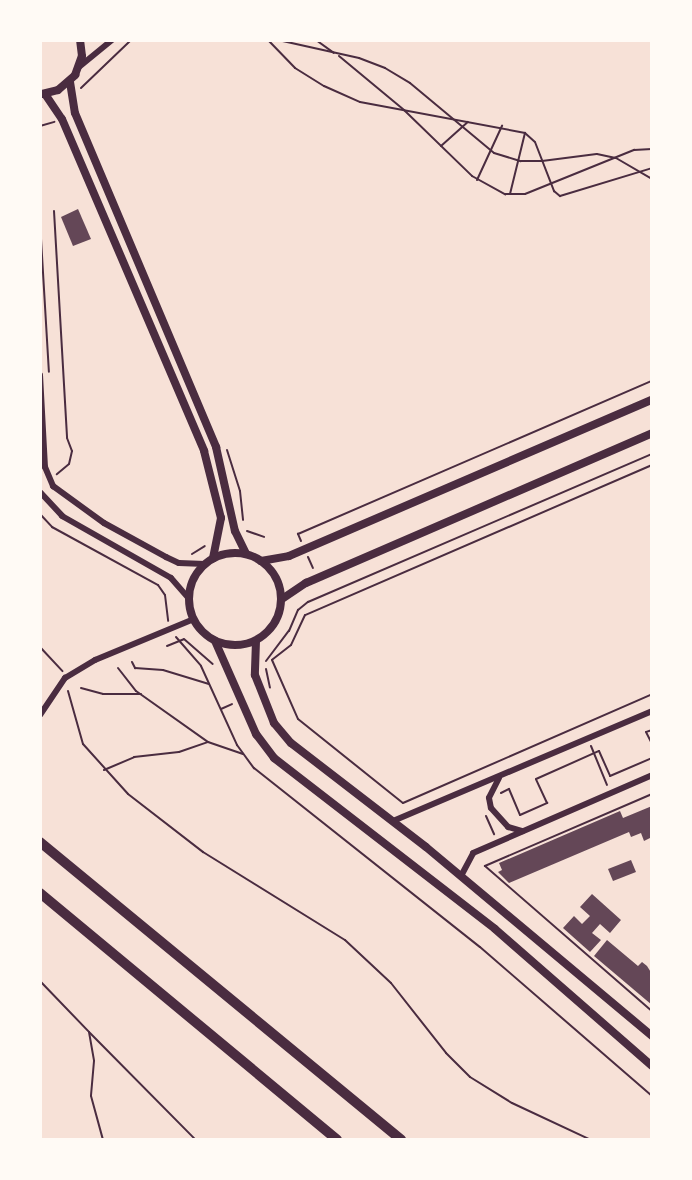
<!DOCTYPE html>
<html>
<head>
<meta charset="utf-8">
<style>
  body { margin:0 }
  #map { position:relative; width:692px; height:1180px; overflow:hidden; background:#f7e1d7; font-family:"Exo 2",sans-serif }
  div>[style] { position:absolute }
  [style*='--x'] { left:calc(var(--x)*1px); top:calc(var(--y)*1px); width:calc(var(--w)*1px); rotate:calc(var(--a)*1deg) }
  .building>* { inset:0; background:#644757 }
  .path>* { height:2px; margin:-1px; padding:0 1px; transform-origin:1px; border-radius:1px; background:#4a2c40 }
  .minor>* { height:6px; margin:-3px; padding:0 3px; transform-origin:3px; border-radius:3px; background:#4a2c40 }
  .tertiary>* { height:8px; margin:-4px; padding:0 4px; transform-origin:4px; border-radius:4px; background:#4a2c40 }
  .tertiary>.ring { margin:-4px; padding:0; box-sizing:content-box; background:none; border:8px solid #4a2c40; border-radius:50% }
  .motorway>* { height:10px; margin:-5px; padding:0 5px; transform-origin:5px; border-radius:5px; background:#4a2c40 }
  span { translate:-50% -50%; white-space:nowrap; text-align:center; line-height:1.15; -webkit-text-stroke:6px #fffaf5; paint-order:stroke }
  .frame { position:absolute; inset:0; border:42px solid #fffaf5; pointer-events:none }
</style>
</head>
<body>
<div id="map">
  <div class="building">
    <div style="clip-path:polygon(78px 209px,91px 239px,73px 246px,61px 217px)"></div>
    <div style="clip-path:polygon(652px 806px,652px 837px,644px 841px,641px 833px,631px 837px,629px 832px,509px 883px,498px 872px,502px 870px,499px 863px,620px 811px,623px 818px)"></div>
    <div style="clip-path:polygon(631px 860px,636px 872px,613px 881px,608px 869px)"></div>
    <div style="clip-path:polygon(592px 894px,621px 920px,610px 933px,600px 924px,592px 933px,601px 940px,590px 952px,563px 928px,574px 916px,582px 924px,590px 916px,580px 907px)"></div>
    <div style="clip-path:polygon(607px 940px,638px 966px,642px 962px,647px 966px,652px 974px,652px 1005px,594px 956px)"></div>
  </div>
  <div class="path">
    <div style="--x:268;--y:40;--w:39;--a:46"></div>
    <div style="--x:295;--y:68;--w:34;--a:32"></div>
    <div style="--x:324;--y:86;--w:39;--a:24"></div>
    <div style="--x:360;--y:102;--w:168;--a:10.6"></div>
    <div style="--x:525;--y:133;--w:13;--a:42"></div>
    <div style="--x:535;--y:142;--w:53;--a:68.8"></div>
    <div style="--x:554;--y:191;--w:8;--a:40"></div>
    <div style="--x:560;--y:196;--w:96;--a:-16.9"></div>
    <div style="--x:278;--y:40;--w:83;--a:12.5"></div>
    <div style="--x:359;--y:58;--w:28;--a:21"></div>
    <div style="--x:385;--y:68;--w:29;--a:31"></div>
    <div style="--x:410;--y:83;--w:109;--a:39.8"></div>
    <div style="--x:494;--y:153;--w:28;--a:17"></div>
    <div style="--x:521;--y:161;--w:21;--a:0"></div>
    <div style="--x:542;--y:161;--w:55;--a:-7.3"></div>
    <div style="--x:597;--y:154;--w:19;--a:12"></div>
    <div style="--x:616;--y:158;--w:42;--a:30.3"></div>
    <div style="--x:316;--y:40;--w:22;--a:36"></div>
    <div style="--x:339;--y:56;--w:85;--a:39.7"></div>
    <div style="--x:404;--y:110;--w:95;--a:44.1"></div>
    <div style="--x:472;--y:176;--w:38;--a:29"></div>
    <div style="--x:505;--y:194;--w:20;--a:0"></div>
    <div style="--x:525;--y:194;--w:118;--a:-22"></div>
    <div style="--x:634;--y:150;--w:18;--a:-3"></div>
    <div style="--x:81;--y:88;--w:69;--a:-43.8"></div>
    <div style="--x:40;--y:126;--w:15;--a:-16"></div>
    <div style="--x:441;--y:146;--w:36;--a:-42"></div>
    <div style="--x:477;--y:180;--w:60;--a:-65.2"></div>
    <div style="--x:510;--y:194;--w:63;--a:-76.2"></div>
    <div style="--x:54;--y:211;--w:227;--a:86.7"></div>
    <div style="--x:67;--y:438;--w:14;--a:69"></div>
    <div style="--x:72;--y:451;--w:13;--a:103"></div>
    <div style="--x:69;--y:464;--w:16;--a:140"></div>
    <div style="--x:40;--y:222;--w:150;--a:86.6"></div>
    <div style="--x:227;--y:450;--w:43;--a:72.4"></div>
    <div style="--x:240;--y:491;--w:29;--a:84"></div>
    <div style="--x:652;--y:465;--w:378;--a:156.6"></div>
    <div style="--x:305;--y:615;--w:33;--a:115"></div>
    <div style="--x:291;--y:645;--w:24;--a:142"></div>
    <div style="--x:272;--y:660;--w:64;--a:66.2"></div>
    <div style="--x:298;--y:719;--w:134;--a:38.7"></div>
    <div style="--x:403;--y:803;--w:272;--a:-23.6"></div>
    <div style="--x:40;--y:514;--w:18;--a:47"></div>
    <div style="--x:52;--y:527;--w:121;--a:28.7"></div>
    <div style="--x:158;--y:585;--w:12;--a:55"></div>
    <div style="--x:165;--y:595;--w:26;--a:83"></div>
    <div style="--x:247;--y:531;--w:18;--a:19"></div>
    <div style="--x:301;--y:541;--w:8;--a:-113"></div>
    <div style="--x:298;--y:534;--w:386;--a:-23.4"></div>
    <div style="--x:192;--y:554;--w:15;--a:-32"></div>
    <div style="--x:308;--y:557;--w:12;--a:66"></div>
    <div style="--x:176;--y:637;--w:38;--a:49"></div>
    <div style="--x:201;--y:666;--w:87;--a:65.5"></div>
    <div style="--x:237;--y:745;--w:29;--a:54"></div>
    <div style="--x:254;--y:768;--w:288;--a:38.4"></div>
    <div style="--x:480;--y:947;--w:228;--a:40.9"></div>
    <div style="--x:167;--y:646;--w:18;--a:-22"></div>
    <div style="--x:184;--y:639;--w:38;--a:41"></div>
    <div style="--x:40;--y:647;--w:33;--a:47"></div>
    <div style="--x:266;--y:661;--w:38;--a:-53"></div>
    <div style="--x:289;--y:631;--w:23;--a:-67"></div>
    <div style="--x:298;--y:610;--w:13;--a:-39"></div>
    <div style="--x:308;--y:602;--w:374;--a:-23.3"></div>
    <div style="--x:132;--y:662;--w:7;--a:63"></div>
    <div style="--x:135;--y:668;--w:28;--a:4"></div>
    <div style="--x:163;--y:670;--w:48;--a:16.9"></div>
    <div style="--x:118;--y:668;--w:29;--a:52"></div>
    <div style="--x:136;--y:691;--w:88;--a:35.3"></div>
    <div style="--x:208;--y:742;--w:37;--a:19"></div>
    <div style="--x:266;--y:669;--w:19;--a:78"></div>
    <div style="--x:81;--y:688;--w:23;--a:15"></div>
    <div style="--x:103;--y:694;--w:38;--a:0"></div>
    <div style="--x:68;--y:691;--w:55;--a:74.2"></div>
    <div style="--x:83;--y:744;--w:67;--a:48"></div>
    <div style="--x:128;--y:794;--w:95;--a:37.7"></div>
    <div style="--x:203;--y:852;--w:167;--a:31.8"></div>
    <div style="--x:345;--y:940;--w:63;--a:43.1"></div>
    <div style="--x:391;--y:983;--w:89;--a:51.8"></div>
    <div style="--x:446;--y:1053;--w:34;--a:45"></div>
    <div style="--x:470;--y:1077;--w:49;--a:31.8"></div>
    <div style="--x:512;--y:1103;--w:87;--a:25.1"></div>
    <div style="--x:221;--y:709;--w:12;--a:-24"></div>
    <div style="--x:652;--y:730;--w:6;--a:162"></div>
    <div style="--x:646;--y:732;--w:13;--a:63"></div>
    <div style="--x:591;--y:746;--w:42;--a:67.7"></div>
    <div style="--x:104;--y:770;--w:33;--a:-23"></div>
    <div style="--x:134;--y:757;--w:45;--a:-6.3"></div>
    <div style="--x:179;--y:752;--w:31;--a:-19"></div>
    <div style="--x:501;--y:793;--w:9;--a:-27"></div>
    <div style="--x:509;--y:789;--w:28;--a:67"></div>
    <div style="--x:520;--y:815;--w:30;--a:-24"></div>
    <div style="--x:547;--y:803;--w:26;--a:-115"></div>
    <div style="--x:536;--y:779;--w:69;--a:-24"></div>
    <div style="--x:599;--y:751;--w:27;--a:66"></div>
    <div style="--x:610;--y:776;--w:46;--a:-23.2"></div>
    <div style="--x:652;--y:794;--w:182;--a:156.7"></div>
    <div style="--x:485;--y:866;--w:221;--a:41"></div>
    <div style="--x:486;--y:816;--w:20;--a:66"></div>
    <div style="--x:40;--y:981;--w:71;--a:46.1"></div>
    <div style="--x:89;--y:1032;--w:29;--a:80"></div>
    <div style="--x:94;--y:1061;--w:35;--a:95"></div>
    <div style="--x:91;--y:1096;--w:46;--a:74.7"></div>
    <div style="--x:90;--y:1033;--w:151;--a:45.3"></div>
  </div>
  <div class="minor">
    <div style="--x:79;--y:67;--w:43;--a:-39.3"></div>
    <div style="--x:40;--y:375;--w:92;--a:86.9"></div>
    <div style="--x:45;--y:467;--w:21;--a:67"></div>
    <div style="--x:53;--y:486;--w:63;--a:36"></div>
    <div style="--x:104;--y:523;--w:71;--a:28.7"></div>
    <div style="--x:166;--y:557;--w:14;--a:25"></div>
    <div style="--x:179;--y:563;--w:26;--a:2"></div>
    <div style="--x:40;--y:492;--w:33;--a:47"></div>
    <div style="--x:62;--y:516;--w:125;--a:29.6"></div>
    <div style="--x:171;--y:578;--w:28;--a:49"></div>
    <div style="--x:40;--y:715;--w:45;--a:-56"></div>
    <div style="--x:65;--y:678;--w:35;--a:-31"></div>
    <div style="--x:95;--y:660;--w:107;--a:-22.5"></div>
    <div style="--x:499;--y:778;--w:22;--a:117"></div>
    <div style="--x:489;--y:798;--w:10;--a:79"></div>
    <div style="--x:491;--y:808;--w:25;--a:48"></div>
    <div style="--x:508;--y:827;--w:15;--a:16"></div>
    <div style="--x:393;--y:821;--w:281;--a:-23"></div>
    <div style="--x:461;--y:876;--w:26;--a:-62"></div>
    <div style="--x:473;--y:853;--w:195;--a:-23.5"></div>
  </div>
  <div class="tertiary">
    <div style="--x:70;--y:82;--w:31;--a:81"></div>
    <div style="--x:75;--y:113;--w:363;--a:67.1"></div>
    <div style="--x:216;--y:447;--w:86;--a:77.3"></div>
    <div style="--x:235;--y:531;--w:25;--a:64"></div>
    <div style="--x:42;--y:94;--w:16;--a:-14"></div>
    <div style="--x:58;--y:90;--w:23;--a:-41"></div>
    <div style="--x:75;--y:75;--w:20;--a:-70"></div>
    <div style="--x:82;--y:56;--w:16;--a:-97"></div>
    <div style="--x:45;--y:94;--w:30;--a:56"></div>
    <div style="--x:62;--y:119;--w:361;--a:66.8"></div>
    <div style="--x:204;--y:451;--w:69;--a:75.8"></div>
    <div style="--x:221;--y:518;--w:41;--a:101.3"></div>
    <div class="ring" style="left:189px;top:553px;width:84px;height:84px"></div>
    <div style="--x:261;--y:561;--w:28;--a:-10"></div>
    <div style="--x:289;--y:556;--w:395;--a:-23.3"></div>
    <div style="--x:282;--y:599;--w:29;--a:-34"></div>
    <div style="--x:306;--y:583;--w:377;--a:-23.4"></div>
    <div style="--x:215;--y:641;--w:102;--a:66.2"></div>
    <div style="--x:256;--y:734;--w:30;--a:53"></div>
    <div style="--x:274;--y:758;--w:279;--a:37.7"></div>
    <div style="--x:495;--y:929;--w:208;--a:41.1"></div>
    <div style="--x:256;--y:641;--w:34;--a:92"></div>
    <div style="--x:255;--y:675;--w:52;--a:68.4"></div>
    <div style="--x:274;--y:723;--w:26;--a:50"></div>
    <div style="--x:291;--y:743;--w:170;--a:37.6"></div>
    <div style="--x:426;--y:847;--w:295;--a:39.9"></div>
  </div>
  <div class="motorway">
    <div style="--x:40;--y:842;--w:468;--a:39.5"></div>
    <div style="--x:40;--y:893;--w:386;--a:39.7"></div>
  </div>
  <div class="frame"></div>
</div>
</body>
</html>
